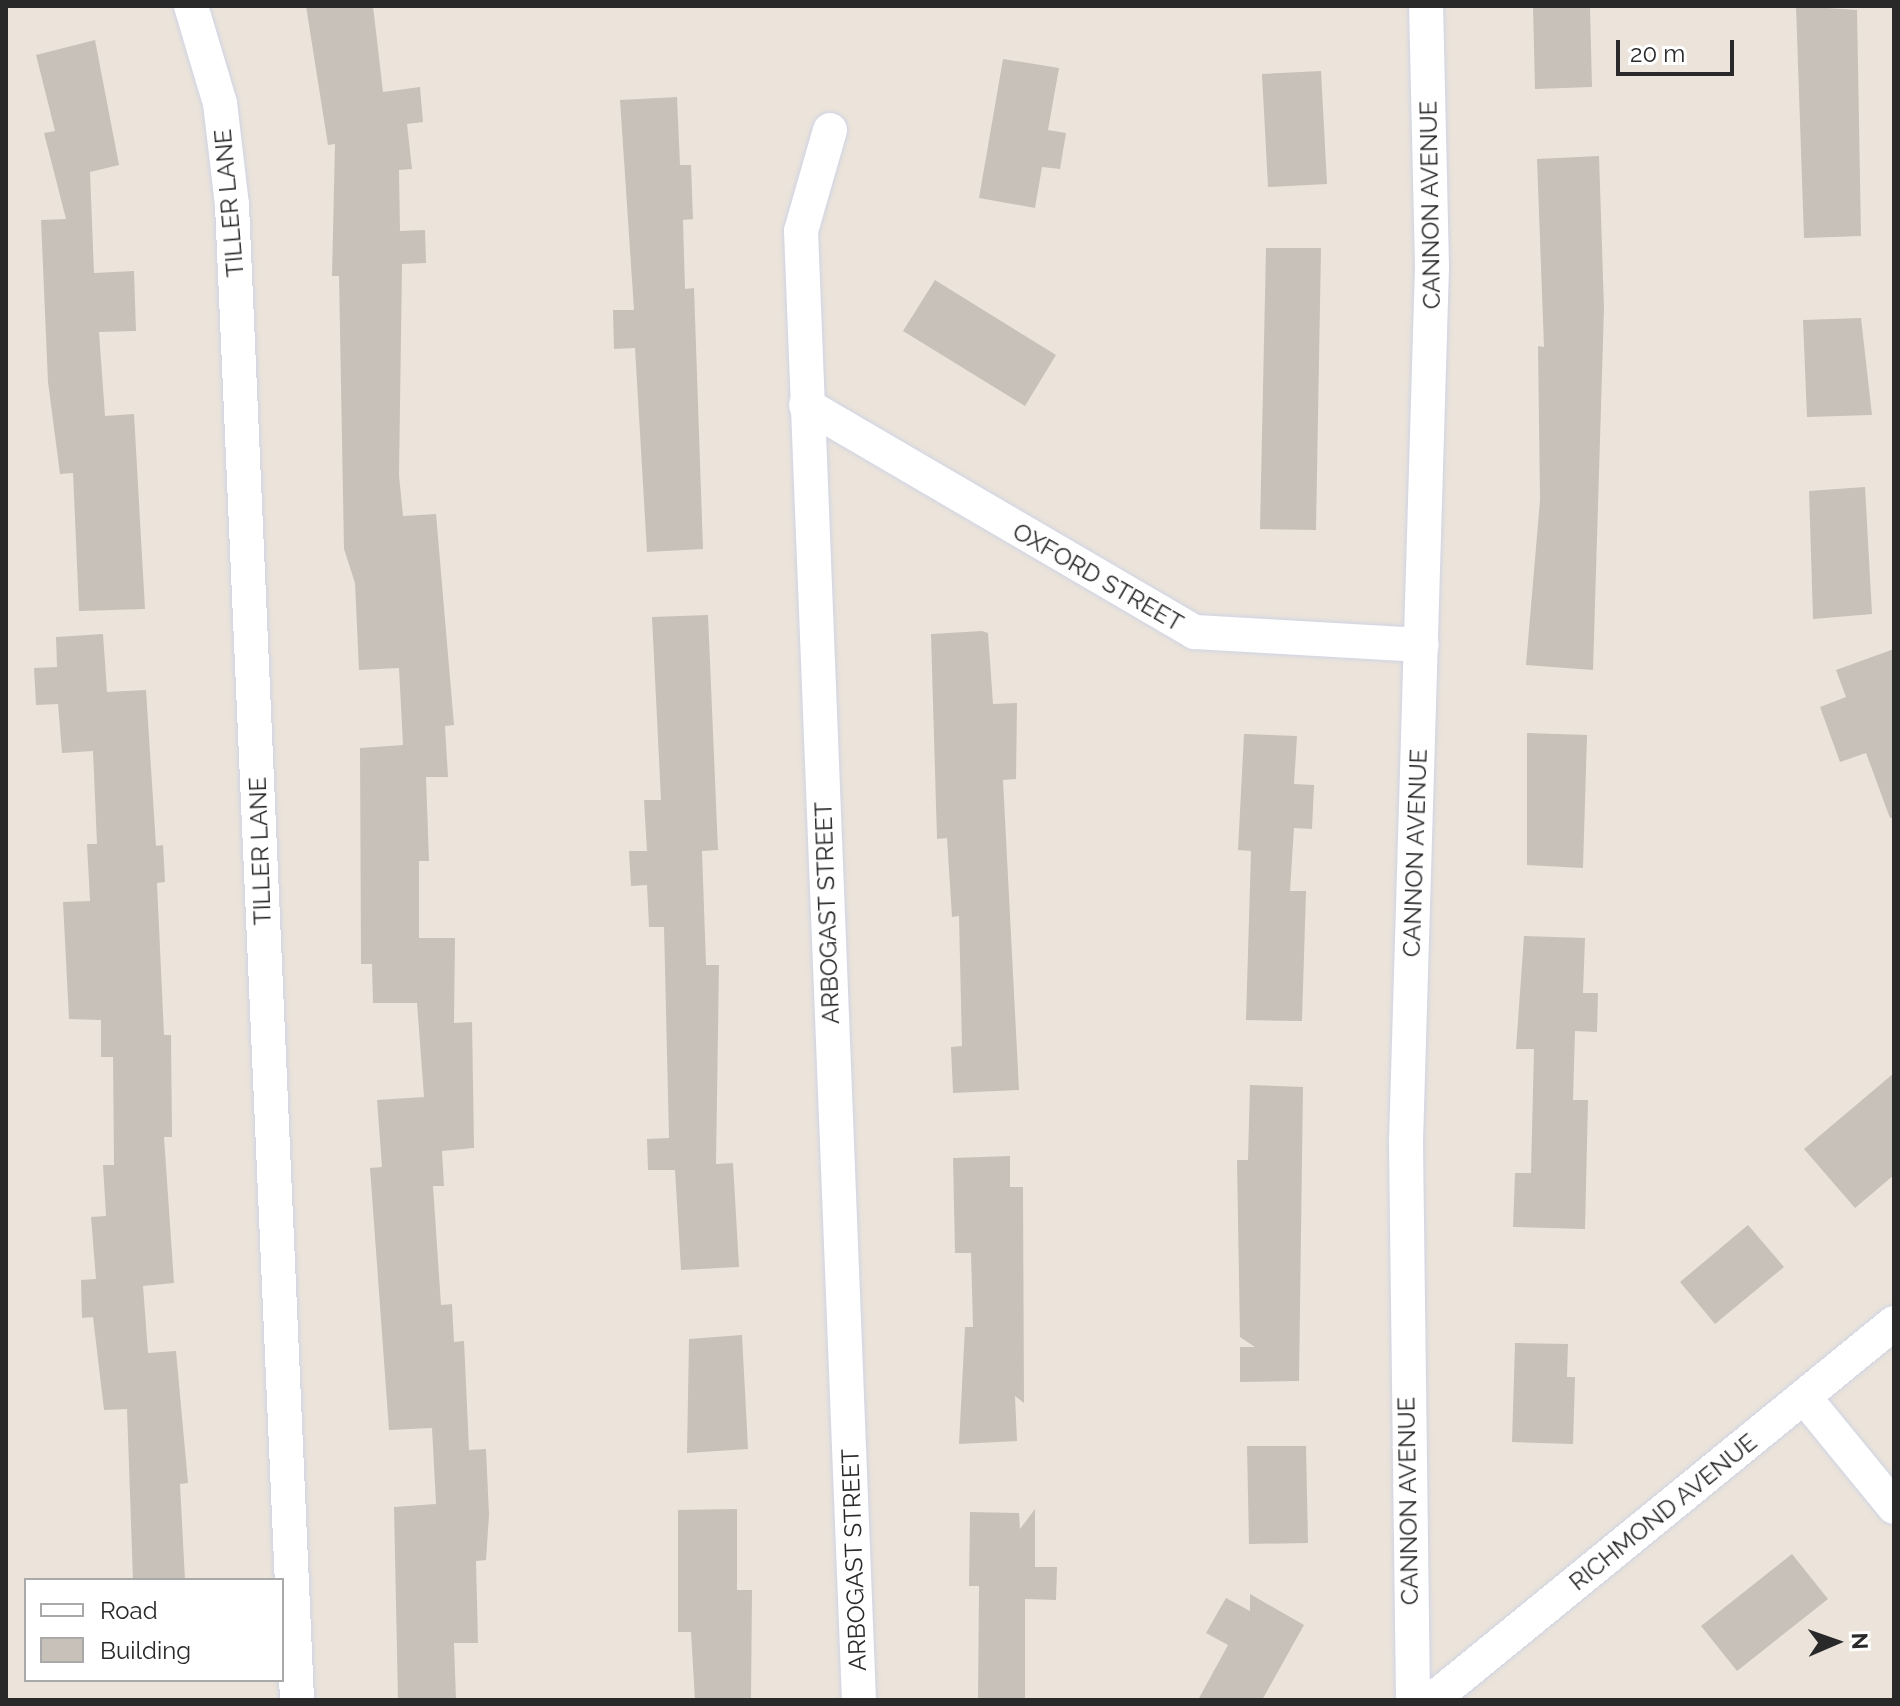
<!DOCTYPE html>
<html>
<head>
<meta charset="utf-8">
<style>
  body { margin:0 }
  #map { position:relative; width:1900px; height:1706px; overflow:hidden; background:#ece4da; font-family:Raleway,sans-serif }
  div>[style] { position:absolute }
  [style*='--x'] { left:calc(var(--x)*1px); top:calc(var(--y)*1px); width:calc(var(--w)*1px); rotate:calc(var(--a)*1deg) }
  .building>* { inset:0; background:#c7c1b9 }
  .roads { filter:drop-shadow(0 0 2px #cfd3e3) drop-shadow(0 0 2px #cfd3e3) }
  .street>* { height:34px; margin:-17px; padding:0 17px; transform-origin:17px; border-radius:17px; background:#fff }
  span { translate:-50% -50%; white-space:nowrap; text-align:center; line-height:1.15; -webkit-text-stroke:7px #fff; paint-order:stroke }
  .street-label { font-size:24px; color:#292929 }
  .frame { position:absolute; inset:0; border:8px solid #292929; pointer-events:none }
  .legend { position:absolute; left:24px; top:1578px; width:260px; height:104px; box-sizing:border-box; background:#fff; border:2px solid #a9a9a9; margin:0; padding:10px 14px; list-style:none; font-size:24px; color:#292929 }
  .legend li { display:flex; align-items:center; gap:16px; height:40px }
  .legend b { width:40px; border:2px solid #a9a9a9 }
  .north { position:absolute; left:1796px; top:1602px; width:80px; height:80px; -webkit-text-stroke:6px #fff; paint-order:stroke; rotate:88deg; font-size:22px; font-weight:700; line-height:32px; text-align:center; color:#292929 }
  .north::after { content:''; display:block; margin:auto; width:28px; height:36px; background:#292929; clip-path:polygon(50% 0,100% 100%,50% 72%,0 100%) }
  .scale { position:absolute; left:1616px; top:40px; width:118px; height:36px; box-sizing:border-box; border:4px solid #292929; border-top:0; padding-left:10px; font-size:24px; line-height:28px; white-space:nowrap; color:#292929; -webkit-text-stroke:6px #fff; paint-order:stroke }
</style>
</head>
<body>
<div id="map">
  <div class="building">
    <div style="clip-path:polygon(306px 6px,373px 6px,383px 92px,420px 87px,423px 122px,407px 124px,412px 169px,399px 170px,400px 231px,425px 230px,426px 263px,402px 264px,399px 475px,403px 516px,436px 514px,454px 725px,445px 726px,448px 777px,426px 777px,429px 861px,419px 861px,419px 938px,455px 938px,454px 1023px,472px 1022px,474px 1148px,442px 1151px,444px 1186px,433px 1186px,441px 1305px,452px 1304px,454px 1342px,464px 1341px,469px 1450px,486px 1449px,489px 1515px,486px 1560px,476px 1561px,478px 1643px,454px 1643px,456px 1700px,398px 1700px,394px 1507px,436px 1504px,432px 1428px,389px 1430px,370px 1168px,382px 1167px,377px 1100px,424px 1097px,417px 1003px,373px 1003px,372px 964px,361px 964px,360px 748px,403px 745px,399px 668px,359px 670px,355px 583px,344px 549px,339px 276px,332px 276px,335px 144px,328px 145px)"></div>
    <div style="clip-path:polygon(1533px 6px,1590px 6px,1592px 87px,1535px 89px)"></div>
    <div style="clip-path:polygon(1796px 6px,1857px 10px,1861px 236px,1804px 238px)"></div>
    <div style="clip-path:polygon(95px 40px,119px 165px,90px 172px,94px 273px,134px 271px,136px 331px,99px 332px,105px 416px,134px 414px,145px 609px,79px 611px,73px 473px,60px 474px,48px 382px,41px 220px,66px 219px,44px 133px,55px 131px,36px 55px)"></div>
    <div style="clip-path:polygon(1003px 59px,1059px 68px,1048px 130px,1066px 133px,1060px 169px,1042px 167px,1035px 208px,979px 198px)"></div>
    <div style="clip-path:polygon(1321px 71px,1327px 184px,1268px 187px,1262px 74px)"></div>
    <div style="clip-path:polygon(677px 97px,680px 165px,691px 165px,693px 219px,683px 220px,685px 289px,694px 288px,703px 549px,647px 552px,635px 348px,614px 349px,613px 310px,634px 310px,620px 100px)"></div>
    <div style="clip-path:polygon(1599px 156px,1604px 308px,1593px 670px,1526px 665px,1540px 500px,1538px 346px,1544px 347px,1537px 159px)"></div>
    <div style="clip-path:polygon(1266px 248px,1321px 248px,1316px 530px,1260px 529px)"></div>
    <div style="clip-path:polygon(935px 280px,1056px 355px,1025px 406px,903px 331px)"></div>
    <div style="clip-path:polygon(1861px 318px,1872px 415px,1807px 417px,1803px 320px)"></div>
    <div style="clip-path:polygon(1865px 487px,1872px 614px,1813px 619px,1809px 491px)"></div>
    <div style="clip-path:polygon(708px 615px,718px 850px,702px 851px,706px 965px,719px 965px,716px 1164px,733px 1163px,739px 1267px,681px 1270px,675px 1170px,648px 1170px,647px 1139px,669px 1138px,664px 927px,649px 927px,647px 885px,631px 886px,629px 851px,647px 851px,644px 800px,661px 800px,652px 617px)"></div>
    <div style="clip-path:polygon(982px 631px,988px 633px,993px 704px,1017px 703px,1016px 779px,1003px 780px,1019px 1090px,953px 1093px,951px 1047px,962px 1046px,959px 916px,952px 917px,947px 838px,937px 839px,931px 634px)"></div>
    <div style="clip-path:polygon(103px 634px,107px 692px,146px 690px,156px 846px,163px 845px,165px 882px,157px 883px,164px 1035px,171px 1035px,172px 1137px,164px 1137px,174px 1283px,143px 1286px,148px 1353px,176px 1351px,188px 1483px,180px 1484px,185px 1580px,133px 1580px,127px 1409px,104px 1410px,93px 1317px,82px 1318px,81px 1280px,96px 1279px,91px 1217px,106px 1216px,103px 1165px,114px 1165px,113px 1057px,101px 1057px,101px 1020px,69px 1019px,63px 902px,90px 901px,87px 844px,97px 844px,93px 751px,62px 753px,58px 704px,36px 705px,34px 668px,57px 667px,56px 637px)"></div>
    <div style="clip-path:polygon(1894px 649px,1894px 818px,1890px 818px,1866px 753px,1840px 762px,1820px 707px,1846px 697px,1836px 670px)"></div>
    <div style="clip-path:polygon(1527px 733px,1587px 735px,1583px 868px,1527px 865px)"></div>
    <div style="clip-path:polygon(1244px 734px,1297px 736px,1294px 784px,1314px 785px,1312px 829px,1294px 828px,1290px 891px,1306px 891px,1302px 1021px,1246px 1020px,1251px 851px,1238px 850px)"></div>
    <div style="clip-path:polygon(1524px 936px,1585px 938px,1583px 993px,1598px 993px,1597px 1032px,1575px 1031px,1573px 1100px,1588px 1100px,1585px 1229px,1513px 1227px,1515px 1173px,1531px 1173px,1534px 1049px,1516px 1049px)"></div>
    <div style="clip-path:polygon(1894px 1073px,1894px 1175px,1855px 1208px,1804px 1149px)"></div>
    <div style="clip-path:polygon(1250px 1085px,1303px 1087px,1299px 1381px,1240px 1382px,1240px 1347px,1255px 1347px,1240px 1337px,1237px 1160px,1248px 1160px)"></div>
    <div style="clip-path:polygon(1010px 1156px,1010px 1187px,1023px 1187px,1024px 1403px,1015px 1396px,1017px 1441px,959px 1444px,965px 1327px,973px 1327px,971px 1253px,955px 1253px,953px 1158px)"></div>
    <div style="clip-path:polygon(1748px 1225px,1784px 1267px,1715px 1324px,1680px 1282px)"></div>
    <div style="clip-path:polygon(742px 1335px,748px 1449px,687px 1453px,689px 1339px)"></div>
    <div style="clip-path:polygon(1515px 1343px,1568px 1344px,1567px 1377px,1575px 1377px,1573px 1444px,1512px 1442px)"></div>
    <div style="clip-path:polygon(1247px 1446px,1306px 1446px,1308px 1543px,1249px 1544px)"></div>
    <div style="clip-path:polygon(737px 1509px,737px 1590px,752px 1590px,751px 1700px,695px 1700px,691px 1632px,678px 1632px,678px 1510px)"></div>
    <div style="clip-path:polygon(1035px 1509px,1035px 1567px,1057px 1567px,1056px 1600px,1025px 1599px,1025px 1700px,978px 1700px,979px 1586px,969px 1586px,970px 1512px,1019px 1513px,1020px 1529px)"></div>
    <div style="clip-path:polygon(1792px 1554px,1828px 1599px,1737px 1671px,1701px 1626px)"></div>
    <div style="clip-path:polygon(1250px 1594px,1304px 1625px,1262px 1700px,1198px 1700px,1228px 1645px,1206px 1633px,1226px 1598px,1250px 1611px)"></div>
  </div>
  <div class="roads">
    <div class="street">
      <div style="--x:191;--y:6;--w:101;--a:73.4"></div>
      <div style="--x:220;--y:103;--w:103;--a:83.3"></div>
      <div style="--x:232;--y:205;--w:1496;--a:87.51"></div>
      <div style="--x:830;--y:130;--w:105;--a:106"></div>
      <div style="--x:801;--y:231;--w:1470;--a:87.74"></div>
      <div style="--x:806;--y:405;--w:450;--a:30.3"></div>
      <div style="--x:1195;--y:632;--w:227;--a:3.3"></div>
      <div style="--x:1804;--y:1397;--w:142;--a:50.7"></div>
      <div style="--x:1413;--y:1700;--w:558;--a:-90.72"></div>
      <div style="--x:1406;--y:1142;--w:875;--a:-88.3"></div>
      <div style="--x:1432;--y:267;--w:261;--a:-91.3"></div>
      <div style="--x:1432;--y:1700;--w:596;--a:-39.22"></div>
    </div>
  </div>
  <div class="street-label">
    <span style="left:229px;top:203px;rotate:-95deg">TILLER LANE</span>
    <span style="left:1430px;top:205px;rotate:-91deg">CANNON AVENUE</span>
    <span style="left:1098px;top:577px;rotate:30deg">OXFORD STREET</span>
    <span style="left:260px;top:851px;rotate:-92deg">TILLER LANE</span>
    <span style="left:1415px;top:853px;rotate:-88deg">CANNON AVENUE</span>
    <span style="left:827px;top:913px;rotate:-92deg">ARBOGAST STREET</span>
    <span style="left:1408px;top:1501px;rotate:-91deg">CANNON AVENUE</span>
    <span style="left:1663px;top:1512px;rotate:-39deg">RICHMOND AVENUE</span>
    <span style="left:854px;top:1560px;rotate:-92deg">ARBOGAST STREET</span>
  </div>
  <div class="frame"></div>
  <ul class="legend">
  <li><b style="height:10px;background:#fff"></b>Road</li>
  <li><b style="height:22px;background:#c7c1b9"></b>Building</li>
  </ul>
  <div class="north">N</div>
  <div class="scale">20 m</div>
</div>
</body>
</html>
